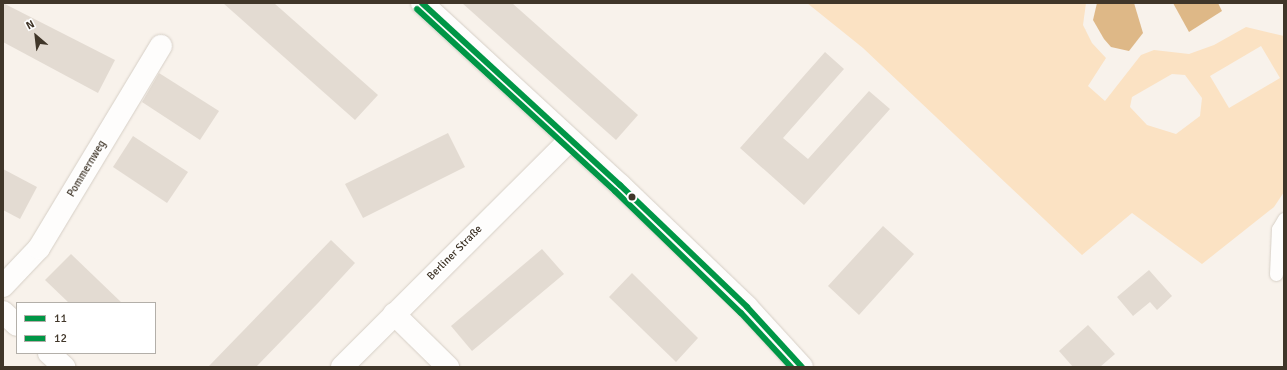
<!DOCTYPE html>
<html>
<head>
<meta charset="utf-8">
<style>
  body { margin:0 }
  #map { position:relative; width:1287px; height:370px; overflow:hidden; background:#f8f2eb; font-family:Signika,sans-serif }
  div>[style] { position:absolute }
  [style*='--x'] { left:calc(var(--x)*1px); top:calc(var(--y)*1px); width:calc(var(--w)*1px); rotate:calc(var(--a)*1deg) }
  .green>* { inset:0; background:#fbe2c3 }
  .water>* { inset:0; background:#deb887 }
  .building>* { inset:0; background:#e3dbd2 }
  .roads { filter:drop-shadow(0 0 1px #d6cfc6) drop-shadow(0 0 1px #d6cfc6) }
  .lane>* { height:13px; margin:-6.5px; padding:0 6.5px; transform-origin:6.5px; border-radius:6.5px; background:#fefdfc }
  .street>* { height:22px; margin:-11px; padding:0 11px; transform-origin:11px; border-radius:11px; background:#fefdfc }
  .bus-1>* { height:6px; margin:-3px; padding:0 3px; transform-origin:3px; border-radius:3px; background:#009646 }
  .bus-2>* { height:6px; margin:-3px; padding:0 3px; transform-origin:3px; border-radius:3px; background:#009646 }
  .dots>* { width:11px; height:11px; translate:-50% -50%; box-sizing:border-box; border:2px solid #fff; border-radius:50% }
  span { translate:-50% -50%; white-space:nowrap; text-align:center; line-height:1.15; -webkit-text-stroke:3.5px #fff; paint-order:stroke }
  .street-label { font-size:11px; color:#403629 }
  .frame { position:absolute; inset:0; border:4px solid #403629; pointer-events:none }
  .legend { position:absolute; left:16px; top:302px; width:140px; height:52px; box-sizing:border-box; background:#fff; border:1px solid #b3afa9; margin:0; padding:5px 7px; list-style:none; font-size:12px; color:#403629 }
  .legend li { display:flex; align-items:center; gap:8px; height:20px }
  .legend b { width:20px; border:1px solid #b3afa9 }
  .north { position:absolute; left:16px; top:16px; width:40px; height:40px; -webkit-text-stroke:3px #fff; paint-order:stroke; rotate:332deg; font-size:11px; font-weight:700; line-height:16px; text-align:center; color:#403629 }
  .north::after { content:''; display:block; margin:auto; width:14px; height:18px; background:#403629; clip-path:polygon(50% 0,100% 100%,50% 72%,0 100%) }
</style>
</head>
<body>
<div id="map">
  <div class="green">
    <div style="clip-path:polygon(evenodd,807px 3px,1086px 3px,1083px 25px,1092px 43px,1106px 58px,1088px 86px,1105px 101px,1141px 55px,1154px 50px,1189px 54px,1214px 45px,1246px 27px,1284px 36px,1284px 192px,1274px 207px,1202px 264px,1132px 213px,1082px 255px,863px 48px,807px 3px,1261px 46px,1280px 78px,1229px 108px,1210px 76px,1261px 46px,807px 3px,1172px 74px,1185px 75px,1202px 98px,1200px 116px,1176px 134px,1147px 125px,1130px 107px,1132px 97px,1172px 74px)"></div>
  </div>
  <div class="water">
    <div style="clip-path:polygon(1097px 3px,1134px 3px,1143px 33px,1129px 51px,1111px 47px,1104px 39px,1093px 20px)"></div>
    <div style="clip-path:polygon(1173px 3px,1218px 3px,1222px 11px,1189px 32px)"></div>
  </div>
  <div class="building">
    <div style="clip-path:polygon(3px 3px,115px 60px,98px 93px,3px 42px)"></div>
    <div style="clip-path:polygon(223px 3px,274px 3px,378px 95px,355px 120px)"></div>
    <div style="clip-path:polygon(462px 3px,512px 3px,638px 115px,616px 140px)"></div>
    <div style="clip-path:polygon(825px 52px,844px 69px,783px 138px,808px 159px,869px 91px,890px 109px,804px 205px,740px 148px)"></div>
    <div style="clip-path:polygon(159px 73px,219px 111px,200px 140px,142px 102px)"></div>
    <div style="clip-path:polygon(448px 133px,465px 167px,363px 218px,345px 184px)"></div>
    <div style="clip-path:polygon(133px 136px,188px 172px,167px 203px,113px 167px)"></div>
    <div style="clip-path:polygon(3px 169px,37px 187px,20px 219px,3px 210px)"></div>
    <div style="clip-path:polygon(883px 226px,914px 254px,859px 315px,828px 286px)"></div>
    <div style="clip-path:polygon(331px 240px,355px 263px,318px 303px,256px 367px,208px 367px)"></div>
    <div style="clip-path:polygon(542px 249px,564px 274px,472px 351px,451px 326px)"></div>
    <div style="clip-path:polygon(71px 254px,122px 303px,69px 303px,45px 280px)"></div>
    <div style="clip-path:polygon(1149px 270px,1172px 296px,1157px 310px,1150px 302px,1133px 316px,1117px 297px)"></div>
    <div style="clip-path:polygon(632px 273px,698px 338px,676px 362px,609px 297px)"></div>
    <div style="clip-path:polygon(1088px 325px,1115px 354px,1100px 367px,1073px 367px,1059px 351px)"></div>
  </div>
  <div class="roads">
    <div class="lane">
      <div style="--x:1276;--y:274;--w:45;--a:-87.5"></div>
      <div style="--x:1278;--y:229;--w:12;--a:-59"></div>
    </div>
    <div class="street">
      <div style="--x:422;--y:3;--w:269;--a:42.6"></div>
      <div style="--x:620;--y:185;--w:176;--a:43.8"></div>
      <div style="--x:747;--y:307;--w:81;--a:47.5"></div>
      <div style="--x:3;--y:286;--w:52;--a:-46.5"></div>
      <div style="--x:39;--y:248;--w:236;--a:-58.9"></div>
      <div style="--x:3;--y:312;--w:19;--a:43"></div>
      <div style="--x:394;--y:314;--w:76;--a:44.5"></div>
      <div style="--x:49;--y:353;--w:21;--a:43"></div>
      <div style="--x:342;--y:367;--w:320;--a:-44.9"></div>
    </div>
  </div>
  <div class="bus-1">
    <div style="--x:422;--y:3;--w:269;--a:42.6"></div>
    <div style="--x:620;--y:185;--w:176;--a:43.8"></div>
    <div style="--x:747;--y:307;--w:81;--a:47.5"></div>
  </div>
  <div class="bus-2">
    <div style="--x:417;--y:9;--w:269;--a:42.6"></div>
    <div style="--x:615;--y:191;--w:175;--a:44.1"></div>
    <div style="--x:741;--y:313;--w:74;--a:47.2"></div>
  </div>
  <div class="dots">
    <div style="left:632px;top:197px;background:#403629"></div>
  </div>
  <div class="street-label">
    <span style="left:87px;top:169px;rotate:-59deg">Pommernweg</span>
    <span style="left:455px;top:253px;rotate:-45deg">Berliner Straße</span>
  </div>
  <div class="frame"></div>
  <ul class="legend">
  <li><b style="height:5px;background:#009646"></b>11</li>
  <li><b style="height:5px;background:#009646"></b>12</li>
  </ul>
  <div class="north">N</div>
</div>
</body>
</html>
